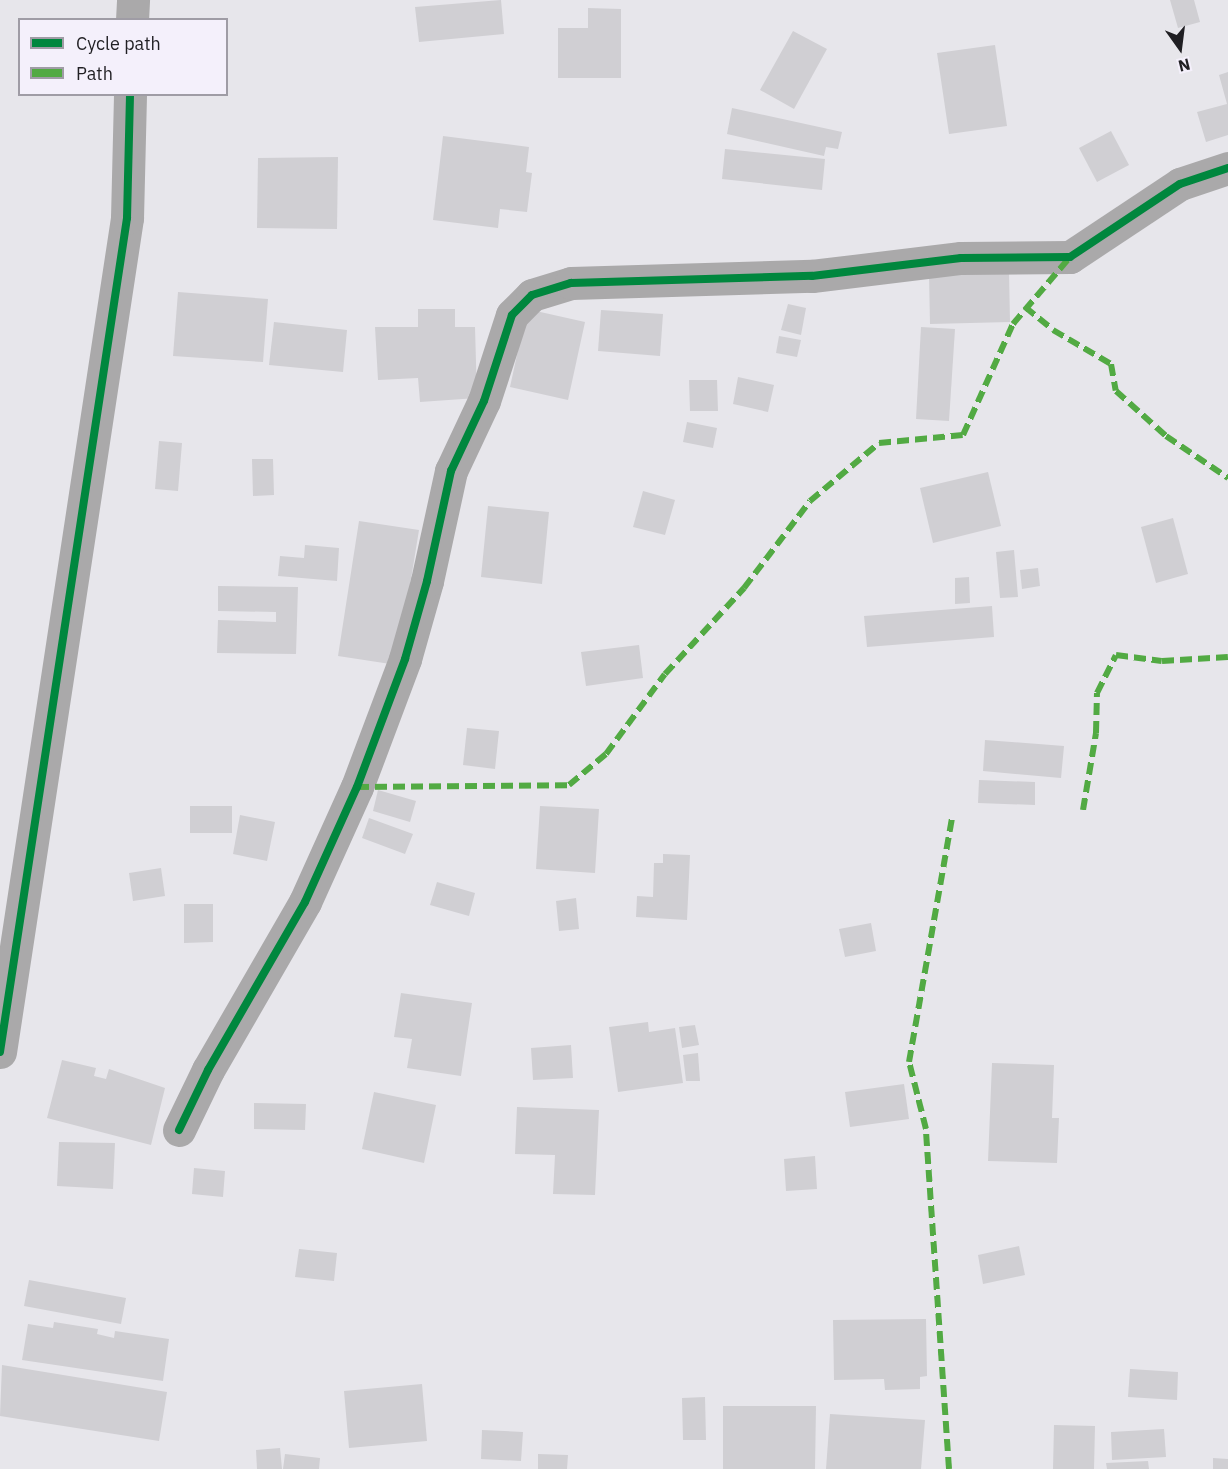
<!DOCTYPE html>
<html>
<head>
<meta charset="utf-8">
<style>
  body { margin:0 }
  #map { position:relative; width:1228px; height:1469px; overflow:hidden; background:#e7e6eb; font-family:"IBM Plex Sans",sans-serif }
  div>[style] { position:absolute }
  [style*='--x'] { left:calc(var(--x)*1px); top:calc(var(--y)*1px); width:calc(var(--w)*1px); rotate:calc(var(--a)*1deg) }
  .building>* { inset:0; background:#d0cfd3 }
  .minor>* { height:33px; margin:-16.5px; padding:0 16.5px; transform-origin:16.5px; border-radius:16.5px; background:#aaa9aa }
  .quiet>* { height:6px; margin-top:-3px; transform-origin:0; background:repeating-linear-gradient(90deg,#52aa43 0 12px,transparent 0 18px) }
  .cycleway>* { height:8px; margin:-4px; padding:0 4px; transform-origin:4px; border-radius:4px; background:#00873e }
  span { translate:-50% -50%; white-space:nowrap; text-align:center; line-height:1.15; -webkit-text-stroke:4.5px #f4f0fb; paint-order:stroke }
  .legend { position:absolute; left:18px; top:18px; width:210px; height:78px; box-sizing:border-box; background:#f4f0fb; border:2px solid #9f9ca5; margin:0; padding:8px 10px; list-style:none; font-size:18px; color:#201f23 }
  .legend li { display:flex; align-items:center; gap:12px; height:30px }
  .legend b { width:30px; border:2px solid #9f9ca5 }
  .north { position:absolute; left:1150px; top:18px; width:60px; height:60px; -webkit-text-stroke:4px #f4f0fb; paint-order:stroke; rotate:166deg; font-size:16px; font-weight:700; line-height:24px; text-align:center; color:#201f23 }
  .north::after { content:''; display:block; margin:auto; width:21px; height:27px; background:#201f23; clip-path:polygon(50% 0,100% 100%,50% 72%,0 100%) }
</style>
</head>
<body>
<div id="map">
  <div class="building">
    <div style="clip-path:polygon(501px 0,504px 34px,419px 42px,415px 7px)"></div>
    <div style="clip-path:polygon(1170px 0,1194px 0,1200px 22px,1178px 28px)"></div>
    <div style="clip-path:polygon(588px 8px,621px 9px,621px 78px,558px 78px,558px 28px,588px 28px)"></div>
    <div style="clip-path:polygon(793px 31px,827px 49px,794px 109px,760px 90px)"></div>
    <div style="clip-path:polygon(995px 45px,1007px 126px,949px 134px,937px 53px)"></div>
    <div style="clip-path:polygon(1228px 72px,1228px 135px,1206px 142px,1197px 112px,1227px 104px,1219px 75px)"></div>
    <div style="clip-path:polygon(732px 108px,842px 132px,838px 149px,826px 147px,824px 156px,727px 134px)"></div>
    <div style="clip-path:polygon(1111px 131px,1129px 165px,1097px 182px,1079px 148px)"></div>
    <div style="clip-path:polygon(443px 136px,529px 147px,526px 172px,532px 173px,527px 212px,500px 209px,498px 228px,433px 220px)"></div>
    <div style="clip-path:polygon(725px 149px,825px 159px,822px 190px,722px 179px)"></div>
    <div style="clip-path:polygon(338px 157px,337px 229px,257px 228px,258px 158px)"></div>
    <div style="clip-path:polygon(1009px 272px,1010px 322px,930px 324px,929px 274px)"></div>
    <div style="clip-path:polygon(178px 292px,268px 299px,263px 362px,173px 356px)"></div>
    <div style="clip-path:polygon(788px 304px,806px 308px,801px 335px,781px 330px)"></div>
    <div style="clip-path:polygon(418px 309px,455px 309px,455px 327px,475px 327px,477px 398px,420px 402px,418px 378px,378px 380px,375px 327px,418px 327px)"></div>
    <div style="clip-path:polygon(527px 309px,585px 322px,568px 400px,510px 387px)"></div>
    <div style="clip-path:polygon(601px 310px,663px 314px,660px 356px,598px 351px)"></div>
    <div style="clip-path:polygon(274px 322px,347px 330px,343px 372px,269px 365px)"></div>
    <div style="clip-path:polygon(921px 327px,955px 329px,949px 421px,916px 419px)"></div>
    <div style="clip-path:polygon(779px 336px,801px 340px,797px 357px,776px 353px)"></div>
    <div style="clip-path:polygon(738px 377px,774px 385px,768px 412px,733px 404px)"></div>
    <div style="clip-path:polygon(689px 380px,717px 380px,718px 411px,690px 411px)"></div>
    <div style="clip-path:polygon(687px 422px,717px 428px,713px 448px,683px 442px)"></div>
    <div style="clip-path:polygon(159px 441px,182px 443px,178px 491px,155px 489px)"></div>
    <div style="clip-path:polygon(252px 459px,273px 459px,274px 495px,253px 496px)"></div>
    <div style="clip-path:polygon(988px 472px,1001px 526px,933px 543px,920px 488px)"></div>
    <div style="clip-path:polygon(643px 491px,675px 500px,665px 535px,633px 527px)"></div>
    <div style="clip-path:polygon(488px 506px,549px 512px,542px 584px,481px 577px)"></div>
    <div style="clip-path:polygon(1173px 518px,1188px 574px,1156px 583px,1141px 527px)"></div>
    <div style="clip-path:polygon(359px 521px,419px 530px,397px 665px,338px 656px)"></div>
    <div style="clip-path:polygon(305px 545px,339px 548px,337px 581px,278px 576px,280px 556px,304px 558px)"></div>
    <div style="clip-path:polygon(1014px 550px,1018px 597px,1000px 598px,996px 552px)"></div>
    <div style="clip-path:polygon(1038px 568px,1040px 586px,1022px 589px,1020px 570px)"></div>
    <div style="clip-path:polygon(969px 577px,970px 603px,955px 604px,955px 578px)"></div>
    <div style="clip-path:polygon(218px 586px,298px 587px,296px 654px,217px 653px,218px 620px,276px 622px,276px 612px,218px 611px)"></div>
    <div style="clip-path:polygon(992px 606px,994px 637px,867px 647px,864px 616px)"></div>
    <div style="clip-path:polygon(639px 645px,643px 678px,586px 686px,581px 652px)"></div>
    <div style="clip-path:polygon(467px 728px,499px 731px,495px 769px,463px 765px)"></div>
    <div style="clip-path:polygon(985px 740px,1064px 746px,1061px 778px,983px 771px)"></div>
    <div style="clip-path:polygon(979px 780px,1035px 782px,1035px 805px,978px 803px)"></div>
    <div style="clip-path:polygon(378px 790px,416px 801px,410px 822px,373px 811px)"></div>
    <div style="clip-path:polygon(190px 806px,232px 806px,232px 833px,190px 833px)"></div>
    <div style="clip-path:polygon(540px 806px,599px 809px,595px 873px,536px 869px)"></div>
    <div style="clip-path:polygon(240px 815px,275px 822px,267px 861px,233px 854px)"></div>
    <div style="clip-path:polygon(369px 818px,413px 834px,405px 854px,362px 838px)"></div>
    <div style="clip-path:polygon(663px 854px,690px 855px,687px 920px,636px 917px,637px 896px,653px 897px,654px 863px,663px 863px)"></div>
    <div style="clip-path:polygon(161px 868px,165px 896px,133px 901px,129px 873px)"></div>
    <div style="clip-path:polygon(437px 882px,475px 893px,469px 916px,430px 905px)"></div>
    <div style="clip-path:polygon(576px 898px,579px 929px,559px 931px,556px 901px)"></div>
    <div style="clip-path:polygon(184px 904px,213px 904px,213px 942px,184px 943px)"></div>
    <div style="clip-path:polygon(871px 923px,876px 951px,845px 957px,839px 929px)"></div>
    <div style="clip-path:polygon(401px 993px,472px 1003px,461px 1076px,407px 1068px,412px 1039px,394px 1037px)"></div>
    <div style="clip-path:polygon(648px 1022px,649px 1032px,675px 1028px,683px 1083px,618px 1092px,609px 1027px)"></div>
    <div style="clip-path:polygon(695px 1025px,699px 1045px,682px 1048px,679px 1027px)"></div>
    <div style="clip-path:polygon(571px 1045px,573px 1078px,533px 1080px,531px 1048px)"></div>
    <div style="clip-path:polygon(698px 1053px,700px 1081px,686px 1081px,683px 1055px)"></div>
    <div style="clip-path:polygon(62px 1060px,96px 1068px,94px 1076px,106px 1079px,109px 1069px,165px 1088px,151px 1145px,47px 1118px)"></div>
    <div style="clip-path:polygon(992px 1063px,1054px 1065px,1052px 1118px,1059px 1118px,1057px 1163px,988px 1161px)"></div>
    <div style="clip-path:polygon(904px 1084px,909px 1119px,850px 1127px,845px 1092px)"></div>
    <div style="clip-path:polygon(374px 1092px,436px 1105px,424px 1163px,362px 1149px)"></div>
    <div style="clip-path:polygon(254px 1103px,306px 1104px,305px 1130px,254px 1129px)"></div>
    <div style="clip-path:polygon(517px 1107px,599px 1110px,595px 1195px,553px 1194px,555px 1155px,515px 1154px)"></div>
    <div style="clip-path:polygon(59px 1142px,115px 1143px,113px 1189px,57px 1186px)"></div>
    <div style="clip-path:polygon(815px 1156px,817px 1189px,786px 1191px,784px 1159px)"></div>
    <div style="clip-path:polygon(194px 1168px,225px 1171px,223px 1197px,192px 1194px)"></div>
    <div style="clip-path:polygon(1019px 1246px,1025px 1275px,983px 1284px,978px 1255px)"></div>
    <div style="clip-path:polygon(299px 1249px,337px 1253px,334px 1281px,295px 1277px)"></div>
    <div style="clip-path:polygon(29px 1280px,126px 1298px,121px 1324px,24px 1306px)"></div>
    <div style="clip-path:polygon(926px 1319px,927px 1376px,920px 1377px,920px 1389px,885px 1390px,884px 1379px,834px 1380px,833px 1320px)"></div>
    <div style="clip-path:polygon(54px 1322px,98px 1329px,97px 1334px,114px 1338px,115px 1331px,169px 1339px,163px 1381px,22px 1360px,28px 1324px,53px 1328px)"></div>
    <div style="clip-path:polygon(2px 1365px,167px 1392px,159px 1441px,0 1416px)"></div>
    <div style="clip-path:polygon(1130px 1369px,1178px 1372px,1177px 1400px,1128px 1397px)"></div>
    <div style="clip-path:polygon(422px 1384px,427px 1441px,349px 1448px,344px 1391px)"></div>
    <div style="clip-path:polygon(705px 1397px,706px 1440px,683px 1440px,682px 1398px)"></div>
    <div style="clip-path:polygon(723px 1406px,816px 1406px,815px 1469px,723px 1469px)"></div>
    <div style="clip-path:polygon(830px 1414px,925px 1420px,921px 1469px,826px 1469px)"></div>
    <div style="clip-path:polygon(1054px 1425px,1095px 1426px,1094px 1469px,1053px 1469px)"></div>
    <div style="clip-path:polygon(1164px 1429px,1166px 1457px,1112px 1460px,1111px 1432px)"></div>
    <div style="clip-path:polygon(482px 1430px,523px 1432px,521px 1461px,481px 1459px)"></div>
    <div style="clip-path:polygon(280px 1448px,282px 1469px,257px 1469px,256px 1450px)"></div>
    <div style="clip-path:polygon(285px 1454px,320px 1458px,319px 1469px,283px 1469px)"></div>
    <div style="clip-path:polygon(538px 1454px,568px 1455px,567px 1469px,538px 1469px)"></div>
    <div style="clip-path:polygon(1213px 1458px,1228px 1459px,1228px 1469px,1213px 1469px)"></div>
    <div style="clip-path:polygon(1148px 1461px,1149px 1469px,1107px 1469px,1106px 1463px)"></div>
  </div>
  <div class="minor">
    <div style="--x:132;--y:20;--w:20;--a:-87"></div>
    <div style="--x:0;--y:1052;--w:844;--a:-81.34"></div>
    <div style="--x:127;--y:218;--w:124;--a:-88.6"></div>
    <div style="--x:179;--y:1130;--w:67;--a:-64.2"></div>
    <div style="--x:208;--y:1070;--w:194;--a:-60"></div>
    <div style="--x:305;--y:902;--w:126;--a:-65.7"></div>
    <div style="--x:357;--y:787;--w:137;--a:-69.4"></div>
    <div style="--x:405;--y:659;--w:81;--a:-74.2"></div>
    <div style="--x:427;--y:581;--w:113;--a:-77.7"></div>
    <div style="--x:451;--y:471;--w:77;--a:-64.8"></div>
    <div style="--x:484;--y:401;--w:90;--a:-72"></div>
    <div style="--x:512;--y:315;--w:28;--a:-45"></div>
    <div style="--x:532;--y:295;--w:41;--a:-17.1"></div>
    <div style="--x:571;--y:283;--w:241;--a:-1.7"></div>
    <div style="--x:812;--y:276;--w:150;--a:-6.9"></div>
    <div style="--x:961;--y:258;--w:109;--a:-0.5"></div>
    <div style="--x:1070;--y:257;--w:132;--a:-33.6"></div>
    <div style="--x:1180;--y:184;--w:51;--a:-18.4"></div>
  </div>
  <div class="quiet">
    <div style="--x:1025;--y:307;--w:36;--a:39"></div>
    <div style="--x:1053;--y:330;--w:67;--a:30.4"></div>
    <div style="--x:1111;--y:364;--w:27;--a:80"></div>
    <div style="--x:1116;--y:391;--w:67;--a:42"></div>
    <div style="--x:1166;--y:436;--w:75;--a:34.1"></div>
    <div style="--x:357;--y:787;--w:212;--a:-0.5"></div>
    <div style="--x:569;--y:785;--w:48;--a:-40"></div>
    <div style="--x:606;--y:754;--w:99;--a:-53.6"></div>
    <div style="--x:665;--y:674;--w:117;--a:-47.4"></div>
    <div style="--x:744;--y:588;--w:109;--a:-52.8"></div>
    <div style="--x:810;--y:501;--w:90;--a:-40"></div>
    <div style="--x:879;--y:443;--w:84;--a:-5.4"></div>
    <div style="--x:963;--y:435;--w:122;--a:-65.8"></div>
    <div style="--x:1013;--y:324;--w:88;--a:-49.6"></div>
    <div style="--x:1083;--y:810;--w:78;--a:-80.4"></div>
    <div style="--x:1096;--y:733;--w:40;--a:-88.6"></div>
    <div style="--x:1097;--y:693;--w:42;--a:-63.4"></div>
    <div style="--x:1116;--y:655;--w:46;--a:7.4"></div>
    <div style="--x:1162;--y:661;--w:66;--a:-3.5"></div>
    <div style="--x:949;--y:1469;--w:341;--a:-93.9"></div>
    <div style="--x:926;--y:1129;--w:69;--a:-104.2"></div>
    <div style="--x:909;--y:1062;--w:249;--a:-80"></div>
  </div>
  <div class="cycleway">
    <div style="--x:0;--y:1052;--w:844;--a:-81.34"></div>
    <div style="--x:127;--y:218;--w:124;--a:-88.6"></div>
    <div style="--x:179;--y:1130;--w:67;--a:-64.2"></div>
    <div style="--x:208;--y:1070;--w:194;--a:-60"></div>
    <div style="--x:305;--y:902;--w:126;--a:-65.7"></div>
    <div style="--x:357;--y:787;--w:137;--a:-69.4"></div>
    <div style="--x:405;--y:659;--w:81;--a:-74.2"></div>
    <div style="--x:427;--y:581;--w:113;--a:-77.7"></div>
    <div style="--x:451;--y:471;--w:77;--a:-64.8"></div>
    <div style="--x:484;--y:401;--w:90;--a:-72"></div>
    <div style="--x:512;--y:315;--w:28;--a:-45"></div>
    <div style="--x:532;--y:295;--w:41;--a:-17.1"></div>
    <div style="--x:571;--y:283;--w:241;--a:-1.7"></div>
    <div style="--x:812;--y:276;--w:150;--a:-6.9"></div>
    <div style="--x:961;--y:258;--w:109;--a:-0.5"></div>
    <div style="--x:1070;--y:257;--w:132;--a:-33.6"></div>
    <div style="--x:1180;--y:184;--w:51;--a:-18.4"></div>
  </div>
  <ul class="legend">
  <li><b style="height:8px;background:#00873e"></b>Cycle path</li>
  <li><b style="height:8px;background:#52aa43"></b>Path</li>
  </ul>
  <div class="north">N</div>
</div>
</body>
</html>
